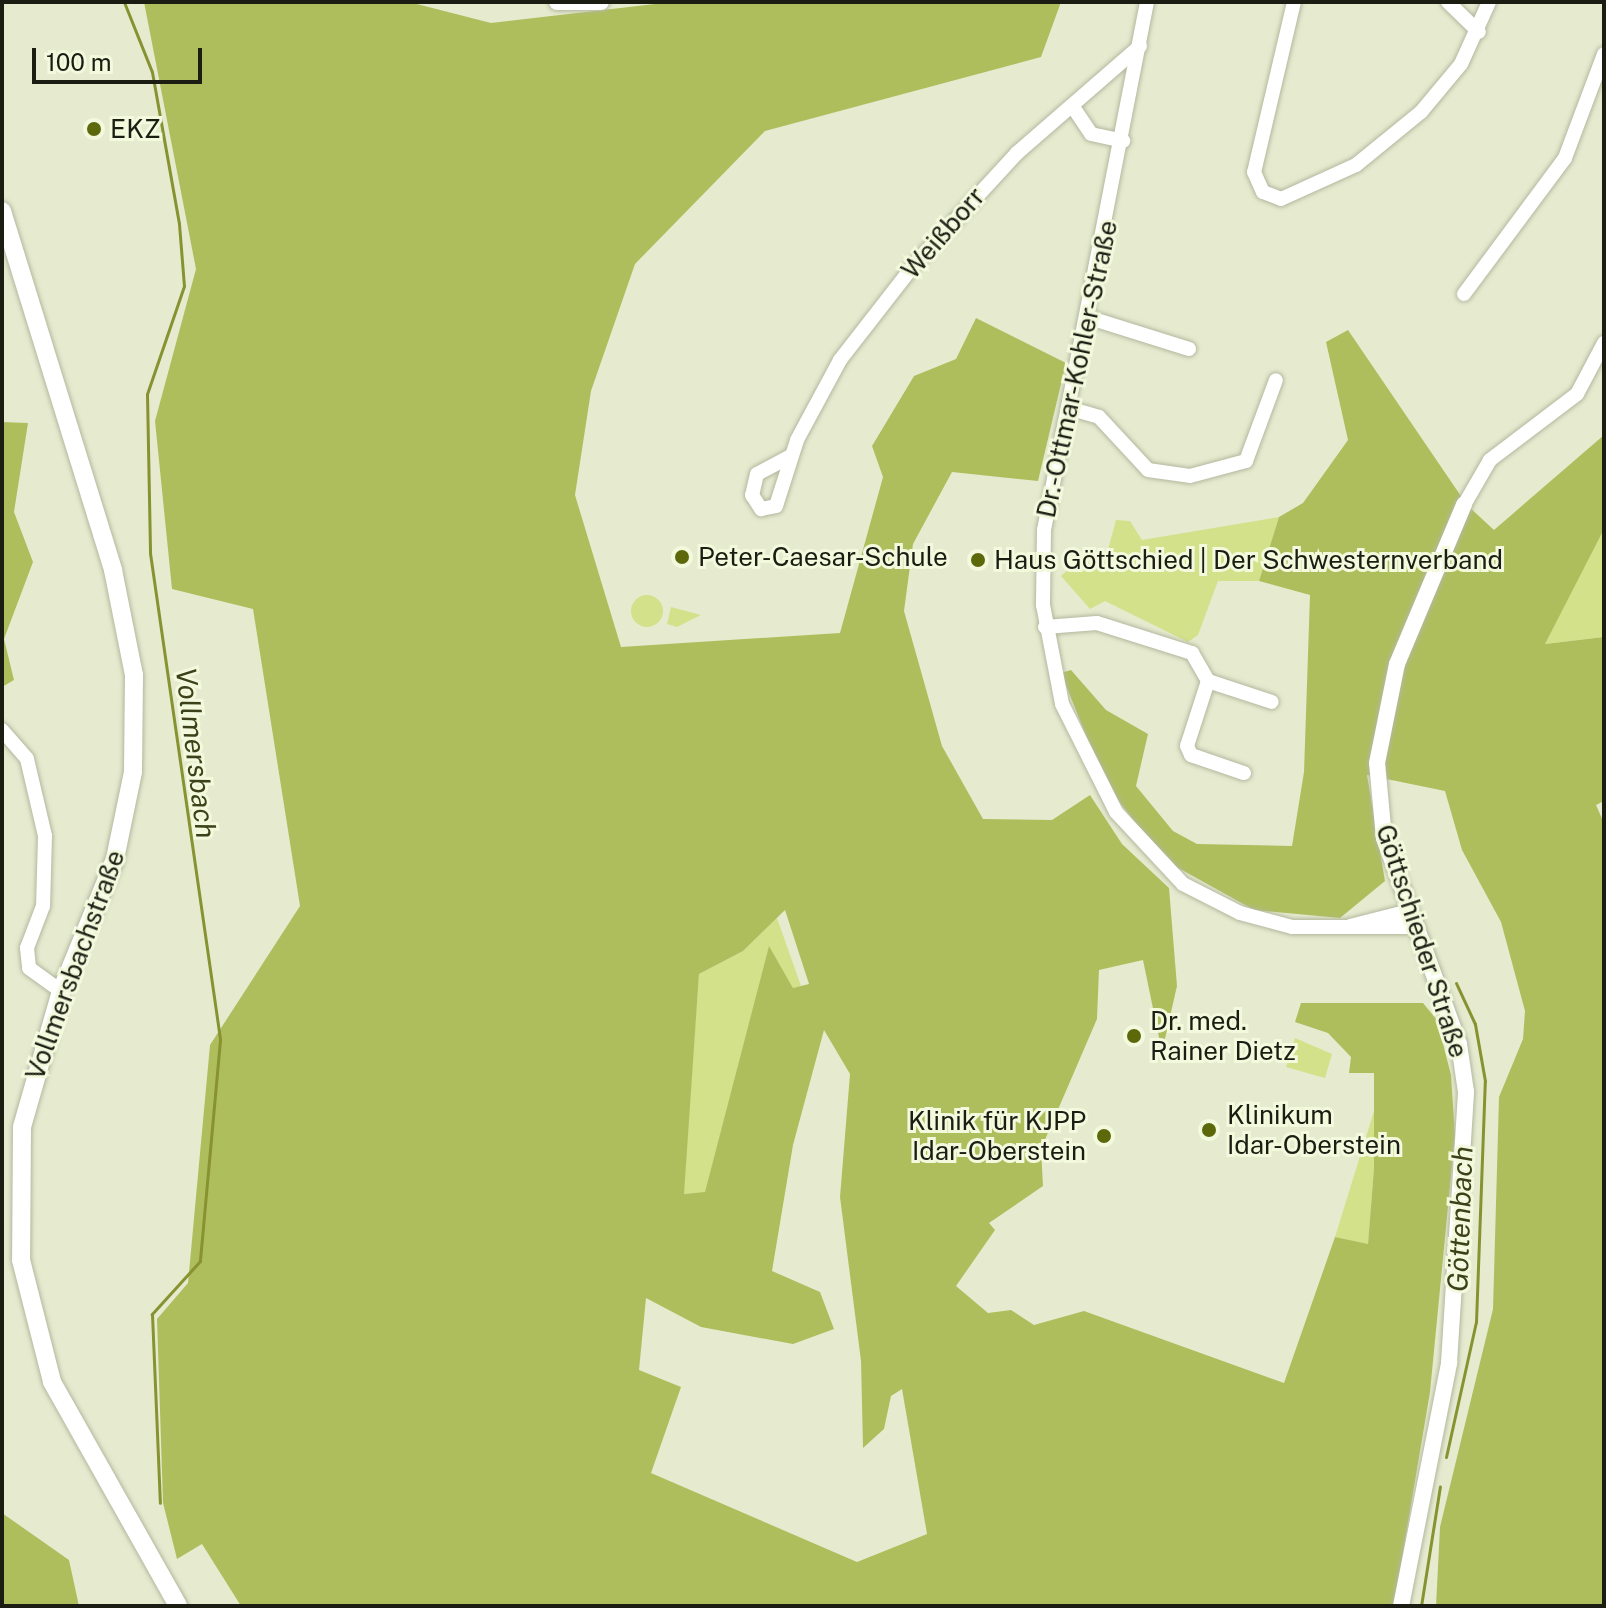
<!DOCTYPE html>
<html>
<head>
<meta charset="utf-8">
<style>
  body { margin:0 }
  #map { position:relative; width:1606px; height:1608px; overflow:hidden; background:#e6ebd0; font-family:"Public Sans",sans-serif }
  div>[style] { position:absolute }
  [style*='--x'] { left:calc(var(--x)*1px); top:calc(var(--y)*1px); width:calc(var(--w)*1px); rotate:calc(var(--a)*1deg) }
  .green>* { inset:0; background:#d2e18a }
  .round { border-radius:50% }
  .forest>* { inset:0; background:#afbe5d }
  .stream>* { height:3px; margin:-1.5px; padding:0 1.5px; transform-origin:1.5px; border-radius:1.5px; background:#879330 }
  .roads { filter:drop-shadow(0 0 2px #b3b89e) drop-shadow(0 0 2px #b3b89e) }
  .minor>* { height:14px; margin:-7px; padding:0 7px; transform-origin:7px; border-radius:7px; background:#fff }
  .tertiary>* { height:16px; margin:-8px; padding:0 8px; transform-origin:8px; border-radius:8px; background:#fff }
  .secondary>* { height:18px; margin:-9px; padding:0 9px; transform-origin:9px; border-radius:9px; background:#fff }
  .dots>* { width:22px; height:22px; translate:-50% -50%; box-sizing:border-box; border:4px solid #f3f9dd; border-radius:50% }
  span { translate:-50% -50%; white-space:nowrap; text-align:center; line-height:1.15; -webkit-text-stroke:6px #f3f9dd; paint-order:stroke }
  .poi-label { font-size:26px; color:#1b1d13 }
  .left { translate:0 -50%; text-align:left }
  .right { translate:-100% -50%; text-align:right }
  .street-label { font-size:26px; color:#1b1d13 }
  .water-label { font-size:28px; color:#3c4119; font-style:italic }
  .frame { position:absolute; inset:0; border:4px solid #1b1d13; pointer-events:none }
  .scale { position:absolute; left:32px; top:48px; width:170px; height:36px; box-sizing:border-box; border:4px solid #1b1d13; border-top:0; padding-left:10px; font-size:24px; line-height:28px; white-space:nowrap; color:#1b1d13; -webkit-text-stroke:6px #f3f9dd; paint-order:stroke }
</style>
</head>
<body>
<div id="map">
  <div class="green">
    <div style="clip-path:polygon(1279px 517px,1259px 581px,1218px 581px,1198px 635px,1188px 642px,1105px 601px,1090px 609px,1061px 576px,1074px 564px,1105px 561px,1116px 520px,1130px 521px,1142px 540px)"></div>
    <div style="clip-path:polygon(1604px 529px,1604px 637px,1544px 644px,1574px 581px)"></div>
    <div class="round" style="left:631px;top:595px;width:32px;height:32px"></div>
    <div style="clip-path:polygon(671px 607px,701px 615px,677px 627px,667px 624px)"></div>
    <div style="clip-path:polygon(777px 918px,801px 986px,793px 988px,769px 947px,705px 1193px,683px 1194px,699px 974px,743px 951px)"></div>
    <div style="clip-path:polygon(1295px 1038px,1332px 1054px,1325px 1078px,1286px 1067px)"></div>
    <div style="clip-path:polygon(1374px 1111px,1374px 1168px,1368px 1245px,1335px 1237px)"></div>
  </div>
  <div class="forest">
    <div style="clip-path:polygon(evenodd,144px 2px,409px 2px,491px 23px,672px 2px,1061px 2px,1041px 57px,765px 131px,635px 264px,591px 391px,575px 495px,621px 647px,840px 633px,883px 477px,872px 446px,914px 376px,956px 359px,976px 318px,1066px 363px,1038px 481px,952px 472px,913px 544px,904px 611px,942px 746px,983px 819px,1052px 820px,1090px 795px,1122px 844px,1169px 888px,1177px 986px,1162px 1052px,1143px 960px,1099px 970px,1097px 1019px,1041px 1149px,1043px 1186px,989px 1223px,995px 1230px,956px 1286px,988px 1313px,1011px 1310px,1034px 1325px,1084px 1311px,1284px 1383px,1335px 1237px,1368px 1244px,1374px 1168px,1374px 1073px,1349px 1073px,1351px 1057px,1328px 1033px,1295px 1022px,1301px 1003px,1423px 1003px,1437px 1020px,1451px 1075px,1455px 1135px,1430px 1392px,1394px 1606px,241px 1606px,202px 1544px,177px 1559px,163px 1503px,157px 1319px,188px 1283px,210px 1045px,300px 906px,253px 609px,172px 589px,155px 421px,196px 269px,144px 2px,785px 910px,809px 984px,793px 988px,769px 946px,705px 1192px,684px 1194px,699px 974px,743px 951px,785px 910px,144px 2px,824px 1030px,850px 1074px,840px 1197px,861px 1361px,863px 1448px,884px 1429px,891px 1396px,902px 1389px,927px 1534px,857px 1562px,651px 1473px,681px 1387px,639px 1370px,646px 1298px,701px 1327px,793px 1344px,834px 1329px,820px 1292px,772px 1271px,793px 1145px,824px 1030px)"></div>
    <div style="clip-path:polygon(1348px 330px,1467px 505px,1494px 530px,1604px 435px,1604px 529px,1545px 644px,1604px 637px,1604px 801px,1596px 805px,1604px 823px,1604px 1606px,1436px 1606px,1440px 1527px,1493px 1309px,1499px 1097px,1523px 1039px,1525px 1011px,1501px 922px,1462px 850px,1445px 791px,1367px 775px,1385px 881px,1340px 918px,1254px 910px,1164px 860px,1105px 783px,1061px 673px,1071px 670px,1106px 710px,1148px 734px,1136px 786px,1173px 831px,1197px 844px,1292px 846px,1304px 772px,1310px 595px,1259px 581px,1279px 517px,1303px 503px,1348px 440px,1326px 342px)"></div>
    <div style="clip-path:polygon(2px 422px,28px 423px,14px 512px,33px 562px,4px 639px,14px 680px,2px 687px)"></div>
    <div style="clip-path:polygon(2px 1513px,69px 1560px,79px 1606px,2px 1606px)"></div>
  </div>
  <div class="stream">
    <div style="--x:124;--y:2;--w:75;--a:68.2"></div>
    <div style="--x:152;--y:72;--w:154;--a:79.9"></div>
    <div style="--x:179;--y:224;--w:62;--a:85.4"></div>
    <div style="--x:184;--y:286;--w:114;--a:108.9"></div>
    <div style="--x:147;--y:394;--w:159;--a:88.9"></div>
    <div style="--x:150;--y:553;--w:492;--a:81.8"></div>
    <div style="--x:220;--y:1040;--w:222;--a:95.2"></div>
    <div style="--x:200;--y:1261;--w:72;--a:132.2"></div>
    <div style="--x:152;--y:1314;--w:189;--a:87.6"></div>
    <div style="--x:1446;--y:1457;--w:138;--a:-77.5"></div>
    <div style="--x:1476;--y:1322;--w:241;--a:-87.9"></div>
    <div style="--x:1485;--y:1081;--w:58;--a:-100"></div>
    <div style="--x:1475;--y:1024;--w:45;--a:-114.9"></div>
    <div style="--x:1421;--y:1606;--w:121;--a:-81"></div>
  </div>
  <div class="roads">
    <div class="minor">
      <div style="--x:1147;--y:2;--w:538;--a:101.04"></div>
      <div style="--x:1044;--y:530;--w:75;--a:90.8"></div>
      <div style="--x:1043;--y:605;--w:101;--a:79.1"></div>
      <div style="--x:1062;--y:704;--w:121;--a:63.4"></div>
      <div style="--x:1116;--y:812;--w:98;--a:47.1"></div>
      <div style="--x:1183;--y:884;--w:64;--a:27"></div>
      <div style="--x:1240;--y:913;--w:54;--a:15.1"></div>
      <div style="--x:1292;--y:927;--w:123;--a:0"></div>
      <div style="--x:1294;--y:2;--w:175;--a:103.2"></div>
      <div style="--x:1254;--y:172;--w:22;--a:66"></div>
      <div style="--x:1263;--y:192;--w:19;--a:21"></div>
      <div style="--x:1281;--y:199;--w:82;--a:-24.4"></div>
      <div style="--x:1356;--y:165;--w:84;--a:-39.2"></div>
      <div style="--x:1421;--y:112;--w:62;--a:-50.2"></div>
      <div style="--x:1461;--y:64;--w:68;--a:-65.7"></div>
      <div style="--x:1448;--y:2;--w:43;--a:44.1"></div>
      <div style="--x:1073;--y:107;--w:32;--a:56"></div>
      <div style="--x:1091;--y:134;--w:33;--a:12"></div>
      <div style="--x:1464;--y:294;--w:169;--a:-53.4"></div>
      <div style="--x:1565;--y:158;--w:111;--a:-69.4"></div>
      <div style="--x:1087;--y:317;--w:107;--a:17.4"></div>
      <div style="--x:1068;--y:408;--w:32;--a:16"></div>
      <div style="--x:1099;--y:417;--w:72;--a:47.2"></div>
      <div style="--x:1148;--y:470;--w:42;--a:8.1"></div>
      <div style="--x:1190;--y:476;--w:58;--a:-15"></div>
      <div style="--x:1246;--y:461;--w:86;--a:-69.7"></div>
      <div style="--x:789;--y:457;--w:36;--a:152"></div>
      <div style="--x:757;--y:474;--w:22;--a:103"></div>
      <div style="--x:752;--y:495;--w:17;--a:57"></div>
      <div style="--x:761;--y:509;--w:15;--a:-11"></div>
      <div style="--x:776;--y:506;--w:69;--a:-72.3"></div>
      <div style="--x:797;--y:440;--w:91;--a:-61.7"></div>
      <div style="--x:840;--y:360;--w:120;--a:-52.1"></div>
      <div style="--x:914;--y:265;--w:152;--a:-47.4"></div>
      <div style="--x:1017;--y:153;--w:163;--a:-41"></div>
      <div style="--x:1464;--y:505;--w:52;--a:-60"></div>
      <div style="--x:1490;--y:460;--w:109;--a:-37.2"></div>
      <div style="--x:1577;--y:394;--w:58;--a:-62.1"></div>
      <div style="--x:1045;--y:627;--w:52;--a:-4.4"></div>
      <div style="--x:1097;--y:623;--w:100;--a:17.5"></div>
      <div style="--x:1192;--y:653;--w:32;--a:60"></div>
      <div style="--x:1208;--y:681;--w:68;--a:107.9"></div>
      <div style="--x:1187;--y:746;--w:10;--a:66"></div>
      <div style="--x:1191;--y:755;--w:56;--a:18.8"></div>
      <div style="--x:1208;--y:681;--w:67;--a:18.2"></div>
      <div style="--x:2;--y:730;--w:38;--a:49"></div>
      <div style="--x:27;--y:759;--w:79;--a:76.8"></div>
      <div style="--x:45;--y:836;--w:70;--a:91.6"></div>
      <div style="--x:43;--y:906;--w:45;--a:110.9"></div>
      <div style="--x:27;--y:948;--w:20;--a:84"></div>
      <div style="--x:29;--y:968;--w:39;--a:36"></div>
      <div style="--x:1350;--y:926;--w:61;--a:-14.3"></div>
    </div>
    <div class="tertiary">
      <div style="--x:557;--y:2;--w:44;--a:0"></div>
      <div style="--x:1401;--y:1606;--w:248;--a:-78.8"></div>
      <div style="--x:1449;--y:1363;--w:272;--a:-86.4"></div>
      <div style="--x:1466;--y:1092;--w:49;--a:-98.3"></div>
      <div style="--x:1459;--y:1044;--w:219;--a:-110"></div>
      <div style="--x:1384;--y:838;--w:75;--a:-95.3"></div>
      <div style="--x:1377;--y:763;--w:101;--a:-78.6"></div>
      <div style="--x:1397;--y:664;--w:173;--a:-67.2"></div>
    </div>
    <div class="secondary">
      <div style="--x:2;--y:211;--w:376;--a:72.8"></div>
      <div style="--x:113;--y:570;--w:107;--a:78.7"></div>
      <div style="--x:134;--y:675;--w:97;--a:90.6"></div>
      <div style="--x:133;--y:772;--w:89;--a:101.7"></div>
      <div style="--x:115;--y:859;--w:143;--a:112.2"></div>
      <div style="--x:61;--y:991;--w:141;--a:106"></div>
      <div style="--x:22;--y:1127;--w:133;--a:90.4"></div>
      <div style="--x:21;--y:1260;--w:126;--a:75.7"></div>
      <div style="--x:52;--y:1382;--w:257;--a:60.6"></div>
    </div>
  </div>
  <div class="dots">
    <div style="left:94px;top:129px;background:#5d680b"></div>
    <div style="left:682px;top:557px;background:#5d680b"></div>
    <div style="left:978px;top:560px;background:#5d680b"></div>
    <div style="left:1134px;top:1036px;background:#5d680b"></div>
    <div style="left:1209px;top:1130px;background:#5d680b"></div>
    <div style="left:1104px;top:1136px;background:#5d680b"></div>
  </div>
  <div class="poi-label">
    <span class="left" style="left:110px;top:129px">EKZ</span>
    <span class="left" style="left:698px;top:557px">Peter-Caesar-Schule</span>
    <span class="left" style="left:994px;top:560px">Haus Göttschied | Der Schwesternverband</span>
    <span class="left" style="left:1150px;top:1036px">Dr. med.<br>Rainer Dietz</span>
    <span class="left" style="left:1227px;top:1130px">Klinikum<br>Idar-Oberstein</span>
    <span class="right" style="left:1086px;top:1136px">Klinik für KJPP<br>Idar-Oberstein</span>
  </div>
  <div class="street-label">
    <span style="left:943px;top:233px;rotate:-49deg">Weißborr</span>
    <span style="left:1077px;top:369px;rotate:-78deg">Dr.-Ottmar-Kohler-Straße</span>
    <span style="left:1422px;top:941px;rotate:72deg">Göttschieder Straße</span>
    <span style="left:75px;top:965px;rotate:-70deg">Vollmersbachstraße</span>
  </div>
  <div class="water-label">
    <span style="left:196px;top:753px;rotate:83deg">Vollmersbach</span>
    <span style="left:1460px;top:1219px;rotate:-88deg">Göttenbach</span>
  </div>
  <div class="frame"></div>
  <div class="scale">100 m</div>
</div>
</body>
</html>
